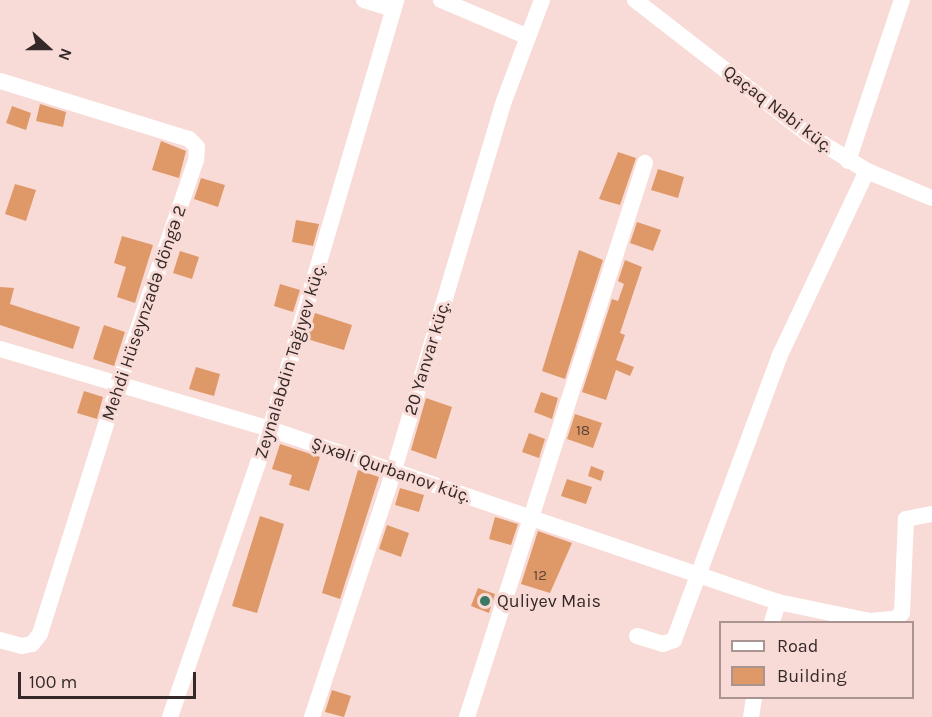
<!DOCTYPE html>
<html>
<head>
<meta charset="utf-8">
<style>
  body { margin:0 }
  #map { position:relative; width:932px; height:717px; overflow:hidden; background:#f8dbd7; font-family:Karla,sans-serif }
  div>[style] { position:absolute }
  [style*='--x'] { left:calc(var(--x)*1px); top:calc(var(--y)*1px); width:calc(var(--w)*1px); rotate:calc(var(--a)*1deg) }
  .building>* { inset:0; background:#df9867 }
  .minor>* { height:16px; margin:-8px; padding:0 8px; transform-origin:8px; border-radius:8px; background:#fff }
  .dots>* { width:16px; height:16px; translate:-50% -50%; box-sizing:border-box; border:3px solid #f8dbd7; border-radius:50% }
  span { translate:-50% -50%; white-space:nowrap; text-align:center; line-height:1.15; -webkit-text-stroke:6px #f8dbd7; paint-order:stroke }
  .number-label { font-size:15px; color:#5f4538 }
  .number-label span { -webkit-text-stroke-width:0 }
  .street-label { font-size:18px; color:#342928 }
  .poi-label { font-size:18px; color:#342928 }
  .left { translate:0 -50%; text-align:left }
  .legend { position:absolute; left:719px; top:621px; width:195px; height:78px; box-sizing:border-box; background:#f8dbd7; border:2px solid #aa9491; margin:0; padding:8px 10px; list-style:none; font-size:18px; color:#342928 }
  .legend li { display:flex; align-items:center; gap:12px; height:30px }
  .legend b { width:30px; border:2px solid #aa9491 }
  .north { position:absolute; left:18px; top:18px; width:60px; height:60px; -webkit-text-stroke:4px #f8dbd7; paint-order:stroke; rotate:111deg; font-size:16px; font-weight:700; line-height:24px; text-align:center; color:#342928 }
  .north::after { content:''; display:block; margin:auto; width:21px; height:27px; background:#342928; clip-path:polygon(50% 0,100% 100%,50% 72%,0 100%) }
  .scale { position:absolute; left:18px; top:672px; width:178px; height:27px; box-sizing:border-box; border:3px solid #342928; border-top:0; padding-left:8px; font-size:18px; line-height:21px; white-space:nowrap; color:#342928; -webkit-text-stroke:4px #f8dbd7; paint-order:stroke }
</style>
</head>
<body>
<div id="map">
  <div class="building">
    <div style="clip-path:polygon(40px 104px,66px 112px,63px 127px,36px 121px)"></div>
    <div style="clip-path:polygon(12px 106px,31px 113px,26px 130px,6px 123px)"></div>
    <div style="clip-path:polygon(161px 141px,186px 151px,179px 178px,152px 170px)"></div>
    <div style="clip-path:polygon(618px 152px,636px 158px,620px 205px,599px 199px)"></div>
    <div style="clip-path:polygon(658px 169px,684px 177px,678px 198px,651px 190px)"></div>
    <div style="clip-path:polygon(201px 178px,225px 185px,218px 207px,194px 199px)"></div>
    <div style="clip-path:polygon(15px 184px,36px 190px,26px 221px,5px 214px)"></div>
    <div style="clip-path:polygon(296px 220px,319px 224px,313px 246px,292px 242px)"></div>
    <div style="clip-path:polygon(637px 222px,661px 230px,653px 251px,630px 243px)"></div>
    <div style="clip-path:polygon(122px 236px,153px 245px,135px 303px,117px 297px,126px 267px,114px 263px)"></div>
    <div style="clip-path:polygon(579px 250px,603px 260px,565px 379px,542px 371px)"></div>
    <div style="clip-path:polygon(180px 251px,199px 257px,192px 279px,173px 273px)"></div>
    <div style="clip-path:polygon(625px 260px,642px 267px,620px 333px,625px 335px,616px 360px,634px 367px,630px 376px,616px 370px,606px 400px,582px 392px,612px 299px,618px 301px,624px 284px,618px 281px)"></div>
    <div style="clip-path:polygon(280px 284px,300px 290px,293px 312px,274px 306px)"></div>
    <div style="clip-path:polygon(0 287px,14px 288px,10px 304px,80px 327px,73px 349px,0 325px)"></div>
    <div style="clip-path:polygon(315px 313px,352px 325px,344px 350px,307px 339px)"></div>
    <div style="clip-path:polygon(104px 325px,125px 332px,114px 366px,93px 359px)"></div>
    <div style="clip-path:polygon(196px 367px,220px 374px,214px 396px,189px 389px)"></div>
    <div style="clip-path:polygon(84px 391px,103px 397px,97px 419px,77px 413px)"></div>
    <div style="clip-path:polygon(541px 392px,558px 398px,552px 419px,534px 412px)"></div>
    <div style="clip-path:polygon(426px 398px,452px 407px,436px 459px,411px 450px)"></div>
    <div style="clip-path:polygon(575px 414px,602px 423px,593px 448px,567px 439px)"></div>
    <div style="clip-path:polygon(529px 433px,545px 439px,539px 458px,522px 452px)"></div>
    <div style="clip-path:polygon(280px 444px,320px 457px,309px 491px,289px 485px,292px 475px,272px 469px)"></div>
    <div style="clip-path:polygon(591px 466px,604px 471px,601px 481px,588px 476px)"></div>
    <div style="clip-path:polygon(358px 470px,379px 477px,340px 599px,322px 593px)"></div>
    <div style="clip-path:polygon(567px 479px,592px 487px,586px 504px,561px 496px)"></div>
    <div style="clip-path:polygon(400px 488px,424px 495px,419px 512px,395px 505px)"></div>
    <div style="clip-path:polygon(260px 516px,284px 524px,257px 613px,232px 606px)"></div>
    <div style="clip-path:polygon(495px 517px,518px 524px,511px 545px,489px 539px)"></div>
    <div style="clip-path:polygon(387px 525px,409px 533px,401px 557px,379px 549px)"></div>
    <div style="clip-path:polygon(538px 531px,572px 543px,550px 593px,521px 584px)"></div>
    <div style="clip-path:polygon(478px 588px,495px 594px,489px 613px,471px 606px)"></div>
    <div style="clip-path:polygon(332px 690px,351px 696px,344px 717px,325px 712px)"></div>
  </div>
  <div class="minor">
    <div style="--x:364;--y:0;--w:31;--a:17"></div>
    <div style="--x:441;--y:0;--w:92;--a:23"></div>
    <div style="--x:635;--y:0;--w:220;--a:37.8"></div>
    <div style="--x:809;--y:135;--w:68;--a:31.8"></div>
    <div style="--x:867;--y:171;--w:70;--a:22.6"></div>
    <div style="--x:0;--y:81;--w:198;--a:17.1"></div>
    <div style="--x:189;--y:139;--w:11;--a:45"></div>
    <div style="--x:197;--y:147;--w:13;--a:94"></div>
    <div style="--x:196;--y:160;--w:236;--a:109"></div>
    <div style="--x:119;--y:383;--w:263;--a:107.5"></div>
    <div style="--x:40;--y:634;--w:13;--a:129"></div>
    <div style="--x:32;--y:644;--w:10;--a:169"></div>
    <div style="--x:22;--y:646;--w:23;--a:-165"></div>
    <div style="--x:848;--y:161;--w:170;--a:-71.5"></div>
    <div style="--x:0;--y:349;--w:282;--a:16.5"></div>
    <div style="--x:270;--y:429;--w:537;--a:18.81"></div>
    <div style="--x:778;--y:602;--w:94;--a:11.7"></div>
    <div style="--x:870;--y:621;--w:25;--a:-5"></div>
    <div style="--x:895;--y:619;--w:9;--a:-41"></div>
    <div style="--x:902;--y:613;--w:94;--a:-87.6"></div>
    <div style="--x:906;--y:519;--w:26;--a:-11"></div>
    <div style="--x:772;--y:622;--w:21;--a:-73"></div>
    <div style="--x:637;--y:636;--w:27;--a:17"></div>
    <div style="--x:663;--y:644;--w:12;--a:-20"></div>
    <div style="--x:674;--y:640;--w:302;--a:-69.6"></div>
    <div style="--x:779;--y:357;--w:206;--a:-64.7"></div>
    <div style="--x:170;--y:717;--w:305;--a:-70.9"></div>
    <div style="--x:270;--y:429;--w:447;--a:-73.6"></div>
    <div style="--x:312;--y:717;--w:257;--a:-71.6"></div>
    <div style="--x:393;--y:473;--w:388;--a:-73.4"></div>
    <div style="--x:504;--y:101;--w:108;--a:-69.4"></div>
    <div style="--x:467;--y:717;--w:582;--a:-72.19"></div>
    <div style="--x:751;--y:717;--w:19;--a:-81"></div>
  </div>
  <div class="dots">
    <div style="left:485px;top:601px;background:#3b7862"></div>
  </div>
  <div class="number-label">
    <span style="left:583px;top:431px">18</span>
    <span style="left:540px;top:576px">12</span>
  </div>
  <div class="street-label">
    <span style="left:778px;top:109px;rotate:37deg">Qaçaq Nəbi küç.</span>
    <span style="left:144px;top:313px;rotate:-71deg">Mehdi Hüseynzadə döngə 2</span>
    <span style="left:427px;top:358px;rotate:-73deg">20 Yanvar küç.</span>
    <span style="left:290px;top:361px;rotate:-73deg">Zeynalabdin Tağıyev küç.</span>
    <span style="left:391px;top:470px;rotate:19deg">Şıxəli Qurbanov küç.</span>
  </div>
  <div class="poi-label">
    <span class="left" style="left:497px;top:601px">Quliyev Mais</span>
  </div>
  <ul class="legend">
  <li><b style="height:8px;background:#fff"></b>Road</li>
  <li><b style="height:16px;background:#df9867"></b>Building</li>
  </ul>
  <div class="north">N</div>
  <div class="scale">100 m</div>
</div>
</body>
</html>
